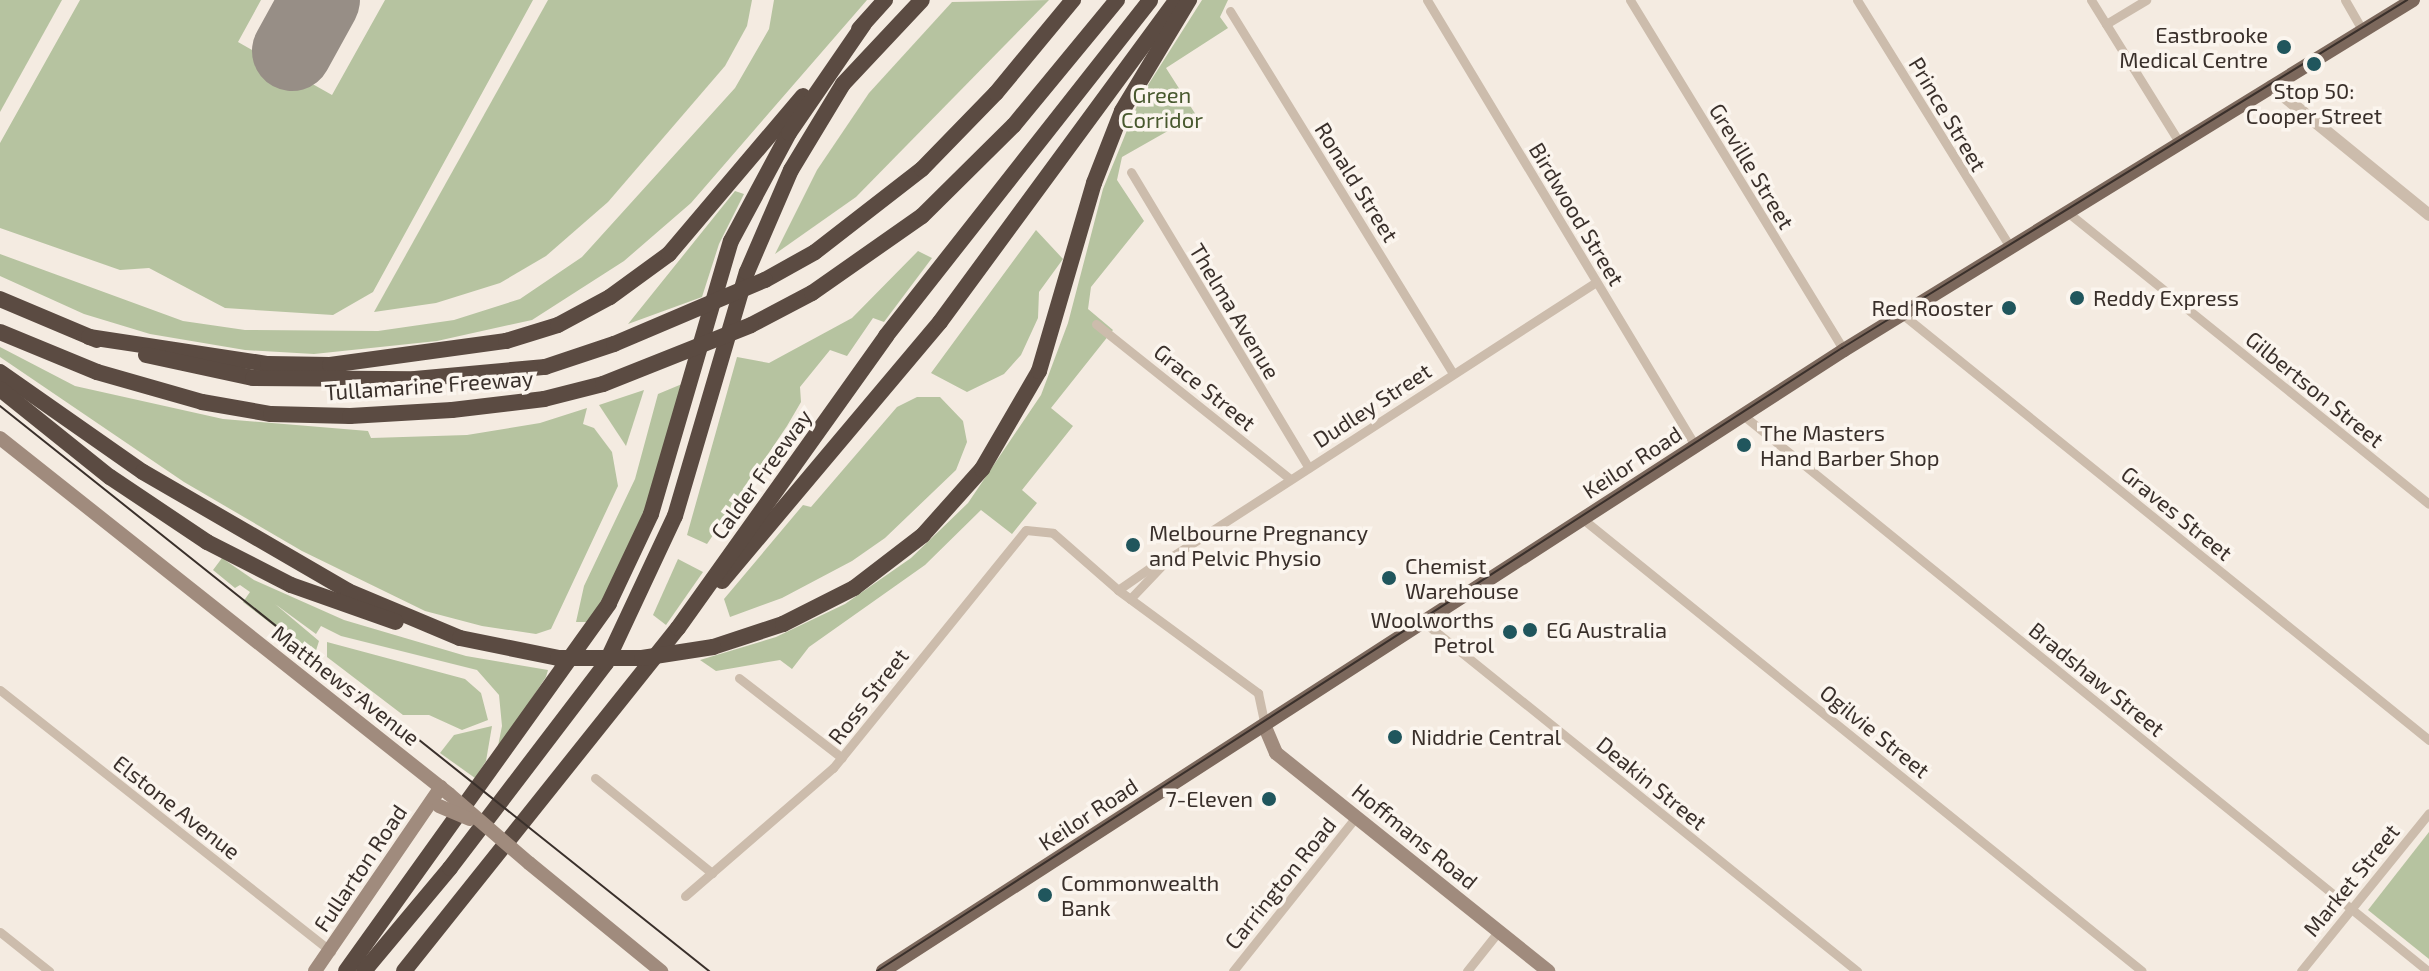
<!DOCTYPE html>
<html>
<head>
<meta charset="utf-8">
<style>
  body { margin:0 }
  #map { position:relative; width:2429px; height:971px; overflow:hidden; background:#f4ebe1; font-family:"Exo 2",sans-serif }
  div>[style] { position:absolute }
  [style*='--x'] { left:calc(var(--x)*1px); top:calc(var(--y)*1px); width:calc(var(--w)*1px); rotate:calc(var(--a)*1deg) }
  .green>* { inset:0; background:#b6c3a0 }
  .runway>* { height:80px; margin:-40px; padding:0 40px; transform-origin:40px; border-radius:40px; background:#978e86 }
  .minor>* { height:9px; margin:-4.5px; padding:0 4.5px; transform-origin:4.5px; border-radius:4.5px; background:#ccbcac }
  .tertiary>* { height:12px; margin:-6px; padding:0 6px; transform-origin:6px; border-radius:6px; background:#ccbcac }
  .secondary>* { height:14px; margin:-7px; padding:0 7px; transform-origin:7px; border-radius:7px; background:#a08b7d }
  .primary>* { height:14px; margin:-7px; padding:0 7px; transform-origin:7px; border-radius:7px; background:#7c685c }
  .motorway>* { height:16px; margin:-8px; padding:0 8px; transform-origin:8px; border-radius:8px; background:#5b4b42 }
  .tram>* { height:2px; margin:-1px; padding:0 1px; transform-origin:1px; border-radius:1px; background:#3a302b }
  .secondary-bridge>* { height:14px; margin:-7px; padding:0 7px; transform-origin:7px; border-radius:7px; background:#a08b7d }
  .motorway-bridge>* { height:16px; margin:-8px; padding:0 8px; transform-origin:8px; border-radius:8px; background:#5b4b42 }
  .dots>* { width:22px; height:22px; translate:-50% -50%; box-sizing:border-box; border:4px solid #fbf5ee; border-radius:50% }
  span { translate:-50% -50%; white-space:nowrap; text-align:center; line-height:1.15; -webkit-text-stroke:7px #fbf5ee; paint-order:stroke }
  .poi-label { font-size:22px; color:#3a302b }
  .right { translate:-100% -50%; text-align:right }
  .left { translate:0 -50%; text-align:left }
  .park-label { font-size:22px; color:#48592e }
  .street-label { font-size:22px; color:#3a302b }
</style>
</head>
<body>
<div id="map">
  <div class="green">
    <div style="clip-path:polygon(0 0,62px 0,0 112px)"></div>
    <div style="clip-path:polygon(80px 0,261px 0,238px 42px,332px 95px,385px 0,533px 0,373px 292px,333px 315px,225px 308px,149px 268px,120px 270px,0 228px,0 143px)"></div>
    <div style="clip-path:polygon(548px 0,752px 0,747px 26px,725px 66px,608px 202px,546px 256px,500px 283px,436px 303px,374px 312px)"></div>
    <div style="clip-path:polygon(774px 0,867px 0,691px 203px,624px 261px,532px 320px,437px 341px,314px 354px,245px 350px,150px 334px,84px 314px,0 276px,0 254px,183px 321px,245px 330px,378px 331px,454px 320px,520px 299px,582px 257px,735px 88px,769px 29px)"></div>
    <div style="clip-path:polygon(1049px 0,856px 197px,775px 254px,817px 170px,869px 93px,952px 2px)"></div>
    <div style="clip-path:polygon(1202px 0,1228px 0,1220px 17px,1228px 28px,1166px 68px,1196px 115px,1122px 157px,1117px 180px,1144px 221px,1091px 287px,1088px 309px,1113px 330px,1051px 408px,1073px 426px,1022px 490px,1037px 503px,1012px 534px,981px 510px,925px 565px,809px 647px,792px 669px,780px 660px,716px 671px,700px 660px,776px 637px,845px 604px,911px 558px,968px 503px,1041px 395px,1068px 323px,1103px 189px,1141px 96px)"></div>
    <div style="clip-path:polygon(735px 191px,744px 194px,719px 244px,702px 297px,628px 324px)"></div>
    <div style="clip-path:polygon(1036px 230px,1063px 259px,1039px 292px,1038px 318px,1021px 355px,1004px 374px,967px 392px,931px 373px)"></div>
    <div style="clip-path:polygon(918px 251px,932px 258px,884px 322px,873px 318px,847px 356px,830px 350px,800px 387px,801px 402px,787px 426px,707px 544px,687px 535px,737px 357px,769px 363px,852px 318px)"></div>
    <div style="clip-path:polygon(0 347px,75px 386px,223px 419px,368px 431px,371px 438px,467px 435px,540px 423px,587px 408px,583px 424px,594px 428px,612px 452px,618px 486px,551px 629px,536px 634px,482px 626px,425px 611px,302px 551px,184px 482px,0 357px)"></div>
    <div style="clip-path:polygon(682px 384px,655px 490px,592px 622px,576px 622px,584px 586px,635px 479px,658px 394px)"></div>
    <div style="clip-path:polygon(644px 390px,626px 446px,599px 405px)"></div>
    <div style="clip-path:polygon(917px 397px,940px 397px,963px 421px,967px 442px,956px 470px,885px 538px,852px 561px,782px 598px,730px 617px,724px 599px,803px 505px,811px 507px,897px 407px)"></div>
    <div style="clip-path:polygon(222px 558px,254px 580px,344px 620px,466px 656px,548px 670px,546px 677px,497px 751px,502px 726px,499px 695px,477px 670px,341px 636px,321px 626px,316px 634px,275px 604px,319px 641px,314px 657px,243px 602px,250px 592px,240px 585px,235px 588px,213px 570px)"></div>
    <div style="clip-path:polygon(678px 559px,703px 572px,666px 625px,653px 615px)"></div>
    <div style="clip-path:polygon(327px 642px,465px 679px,481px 693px,488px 720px,462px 730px,429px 715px,403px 715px,327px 657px)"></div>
    <div style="clip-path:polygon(492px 726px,486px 761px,475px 778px,440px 753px,454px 735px)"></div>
    <div style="clip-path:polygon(2429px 832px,2429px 959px,2368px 910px)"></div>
  </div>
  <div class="runway">
    <div style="--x:292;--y:51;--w:58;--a:-61.2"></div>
  </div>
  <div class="minor">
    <div style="--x:1427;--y:0;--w:522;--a:58.96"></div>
    <div style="--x:1630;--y:0;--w:410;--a:58.6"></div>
    <div style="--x:1857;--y:0;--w:291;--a:58.2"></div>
    <div style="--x:2091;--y:0;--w:167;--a:58.2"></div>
    <div style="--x:2345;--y:0;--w:36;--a:60"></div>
    <div style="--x:1230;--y:11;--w:425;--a:58.4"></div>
    <div style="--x:2106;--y:24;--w:47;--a:-31"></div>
    <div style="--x:1131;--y:172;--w:345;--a:59"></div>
    <div style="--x:2066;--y:211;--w:466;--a:38.9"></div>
    <div style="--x:1902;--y:314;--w:678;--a:38.95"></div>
    <div style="--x:1096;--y:324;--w:248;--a:38.6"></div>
    <div style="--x:1744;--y:416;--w:881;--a:39.06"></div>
    <div style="--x:1584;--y:520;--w:717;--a:38.95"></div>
    <div style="--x:1118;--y:590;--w:44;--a:-34.8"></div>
    <div style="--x:1130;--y:599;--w:55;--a:-46.5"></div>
    <div style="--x:1168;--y:559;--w:510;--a:-32.91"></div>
    <div style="--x:1425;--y:623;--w:555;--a:38.85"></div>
    <div style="--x:739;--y:678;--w:130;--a:37.8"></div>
    <div style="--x:0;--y:690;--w:422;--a:38.3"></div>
    <div style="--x:595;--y:778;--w:151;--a:39.1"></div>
    <div style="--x:685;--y:896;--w:196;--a:-40.9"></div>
    <div style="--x:833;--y:768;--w:306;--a:-51"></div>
    <div style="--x:1026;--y:530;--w:27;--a:6"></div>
    <div style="--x:1053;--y:533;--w:86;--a:41.2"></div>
    <div style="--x:1118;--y:590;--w:174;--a:36.3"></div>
    <div style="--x:1258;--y:693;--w:33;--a:78"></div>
    <div style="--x:0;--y:932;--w:63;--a:38.5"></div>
    <div style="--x:1233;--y:971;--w:197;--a:-51.4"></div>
    <div style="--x:1467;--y:971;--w:50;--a:-51.5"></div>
    <div style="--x:2301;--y:971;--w:203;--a:-51"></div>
  </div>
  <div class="tertiary">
    <div style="--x:2271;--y:86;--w:204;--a:39.2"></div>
  </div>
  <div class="secondary">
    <div style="--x:0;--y:438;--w:573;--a:38.41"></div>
    <div style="--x:1265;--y:727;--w:28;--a:67"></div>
    <div style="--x:1276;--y:753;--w:349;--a:38.7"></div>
    <div style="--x:529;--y:863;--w:171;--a:39.3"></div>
    <div style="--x:315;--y:971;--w:223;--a:-55.6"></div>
  </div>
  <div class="primary">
    <div style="--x:883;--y:971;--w:1144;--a:-32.87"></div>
    <div style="--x:1844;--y:350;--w:668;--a:-31.6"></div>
  </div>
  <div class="motorway">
    <div style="--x:859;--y:29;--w:39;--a:-48"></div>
    <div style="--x:765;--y:280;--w:57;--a:-29.2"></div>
    <div style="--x:815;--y:252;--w:135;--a:-37.8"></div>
    <div style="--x:922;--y:169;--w:106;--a:-45.8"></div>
    <div style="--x:996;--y:93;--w:121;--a:-50.4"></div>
    <div style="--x:0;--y:299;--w:105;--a:22.9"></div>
    <div style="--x:751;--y:325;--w:69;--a:-27.7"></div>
    <div style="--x:812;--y:293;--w:134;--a:-35"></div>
    <div style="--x:922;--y:216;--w:129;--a:-44.7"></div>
    <div style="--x:1014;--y:125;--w:162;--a:-50.5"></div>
    <div style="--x:0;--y:332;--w:105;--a:22.4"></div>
    <div style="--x:97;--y:372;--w:109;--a:15.9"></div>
    <div style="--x:202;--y:402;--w:70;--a:9.9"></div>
    <div style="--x:271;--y:414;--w:79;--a:1.5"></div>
    <div style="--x:350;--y:416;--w:102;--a:-3.4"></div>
    <div style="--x:452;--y:410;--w:93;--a:-6.8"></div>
    <div style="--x:544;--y:399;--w:61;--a:-14.3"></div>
    <div style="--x:89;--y:337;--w:181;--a:8.6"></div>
    <div style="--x:268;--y:364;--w:62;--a:0.9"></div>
    <div style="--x:330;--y:365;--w:178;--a:-7.8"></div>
    <div style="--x:506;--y:341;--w:54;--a:-17.1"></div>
    <div style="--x:558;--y:325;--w:59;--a:-28.3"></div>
    <div style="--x:610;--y:297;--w:73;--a:-36.1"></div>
    <div style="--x:669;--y:254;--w:207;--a:-49.7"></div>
    <div style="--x:146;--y:355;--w:109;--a:12.1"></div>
    <div style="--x:253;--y:378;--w:162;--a:0.4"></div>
    <div style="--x:415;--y:379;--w:131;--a:-5.3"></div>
    <div style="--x:545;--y:367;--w:73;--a:-18.4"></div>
    <div style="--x:0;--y:372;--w:174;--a:35"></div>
    <div style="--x:143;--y:472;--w:237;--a:30.1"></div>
    <div style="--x:348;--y:591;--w:121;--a:22.8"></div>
    <div style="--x:460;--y:638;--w:100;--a:11.5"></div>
    <div style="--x:0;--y:389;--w:141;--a:38.7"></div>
    <div style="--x:110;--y:477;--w:117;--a:33.8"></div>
    <div style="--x:207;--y:542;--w:94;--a:27.1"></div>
    <div style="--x:291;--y:585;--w:111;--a:19.4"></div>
    <div style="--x:722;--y:581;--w:339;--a:-49.9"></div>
    <div style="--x:940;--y:322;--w:395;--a:-53.7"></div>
    <div style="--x:713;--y:647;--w:74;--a:-18.2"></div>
    <div style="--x:783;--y:624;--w:80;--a:-26.9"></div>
    <div style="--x:854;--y:588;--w:87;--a:-37.5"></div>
    <div style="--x:923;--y:535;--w:89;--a:-48.2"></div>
    <div style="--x:982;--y:469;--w:113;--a:-59.8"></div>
    <div style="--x:1039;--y:371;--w:196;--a:-73.7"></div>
    <div style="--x:1094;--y:183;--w:77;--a:-68.7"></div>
    <div style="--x:1122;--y:111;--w:130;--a:-58.9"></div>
    <div style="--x:346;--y:971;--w:452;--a:-54.4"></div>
    <div style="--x:609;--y:603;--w:98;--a:-64.7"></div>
    <div style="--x:651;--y:514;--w:284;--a:-73.7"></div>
    <div style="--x:731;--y:241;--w:123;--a:-61.8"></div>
    <div style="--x:789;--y:133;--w:132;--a:-55.5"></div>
    <div style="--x:364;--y:971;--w:134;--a:-50.1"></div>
    <div style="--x:450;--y:868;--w:258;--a:-52.7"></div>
    <div style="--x:606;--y:663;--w:162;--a:-64.9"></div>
    <div style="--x:675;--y:516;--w:254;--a:-73.6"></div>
    <div style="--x:747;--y:272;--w:111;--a:-66.7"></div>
    <div style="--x:791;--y:170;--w:100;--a:-58.8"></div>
    <div style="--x:843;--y:84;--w:115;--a:-46.8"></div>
    <div style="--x:404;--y:971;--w:439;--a:-51.4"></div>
    <div style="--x:678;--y:628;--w:359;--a:-54.5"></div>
    <div style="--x:886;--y:336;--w:427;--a:-51.8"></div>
  </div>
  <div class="tram">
    <div style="--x:0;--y:406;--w:907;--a:38.55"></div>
    <div style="--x:877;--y:971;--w:1149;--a:-32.85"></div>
    <div style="--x:1842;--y:348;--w:664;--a:-31.63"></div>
  </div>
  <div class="secondary-bridge">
    <div style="--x:449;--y:794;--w:106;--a:40.8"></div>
    <div style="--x:439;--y:806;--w:33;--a:23"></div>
  </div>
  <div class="motorway-bridge">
    <div style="--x:614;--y:344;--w:164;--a:-23"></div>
    <div style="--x:603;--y:384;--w:159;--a:-21.7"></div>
    <div style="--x:558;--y:658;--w:84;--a:0"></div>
    <div style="--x:642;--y:658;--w:72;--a:-8.8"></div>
  </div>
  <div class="dots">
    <div style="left:2284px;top:47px;background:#20565d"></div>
    <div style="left:2314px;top:64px;background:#20565d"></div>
    <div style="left:2077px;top:298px;background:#20565d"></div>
    <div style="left:2009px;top:308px;background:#20565d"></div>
    <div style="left:1744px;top:445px;background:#20565d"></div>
    <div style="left:1133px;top:545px;background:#20565d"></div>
    <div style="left:1389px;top:578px;background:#20565d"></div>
    <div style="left:1530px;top:630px;background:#20565d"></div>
    <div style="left:1510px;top:632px;background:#20565d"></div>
    <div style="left:1395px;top:737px;background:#20565d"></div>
    <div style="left:1269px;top:799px;background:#20565d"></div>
    <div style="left:1045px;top:895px;background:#20565d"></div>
  </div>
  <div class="poi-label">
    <span class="right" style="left:2268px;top:47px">Eastbrooke<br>Medical Centre</span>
    <span style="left:2314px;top:103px">Stop 50:<br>Cooper Street</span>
    <span class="left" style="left:2093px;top:298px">Reddy Express</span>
    <span class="right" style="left:1993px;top:308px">Red Rooster</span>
    <span class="left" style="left:1760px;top:445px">The Masters<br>Hand Barber Shop</span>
    <span class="left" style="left:1149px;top:545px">Melbourne Pregnancy<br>and Pelvic Physio</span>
    <span class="left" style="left:1405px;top:578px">Chemist<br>Warehouse</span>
    <span class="right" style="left:1494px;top:632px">Woolworths<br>Petrol</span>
    <span class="left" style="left:1546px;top:630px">EG Australia</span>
    <span class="left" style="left:1411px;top:737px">Niddrie Central</span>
    <span class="right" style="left:1253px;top:799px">7-Eleven</span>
    <span class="left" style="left:1061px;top:895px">Commonwealth<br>Bank</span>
  </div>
  <div class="park-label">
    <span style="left:1162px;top:107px">Green<br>Corridor</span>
  </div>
  <div class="street-label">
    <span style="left:1948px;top:114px;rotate:59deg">Prince Street</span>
    <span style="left:1752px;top:166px;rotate:59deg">Greville Street</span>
    <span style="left:1357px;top:182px;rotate:58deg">Ronald Street</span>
    <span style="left:1577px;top:214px;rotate:59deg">Birdwood Street</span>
    <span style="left:1235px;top:311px;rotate:59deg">Thelma Avenue</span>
    <span style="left:429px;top:385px;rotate:-4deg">Tullamarine Freeway</span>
    <span style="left:1205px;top:387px;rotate:39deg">Grace Street</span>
    <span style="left:2315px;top:389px;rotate:39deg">Gilbertson Street</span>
    <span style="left:1372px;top:405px;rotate:-33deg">Dudley Street</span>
    <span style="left:1632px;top:462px;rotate:-33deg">Keilor Road</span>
    <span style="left:761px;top:474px;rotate:-54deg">Calder Freeway</span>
    <span style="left:2177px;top:513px;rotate:39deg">Graves Street</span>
    <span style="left:2097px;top:679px;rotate:39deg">Bradshaw Street</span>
    <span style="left:346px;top:685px;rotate:38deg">Matthews Avenue</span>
    <span style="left:868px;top:696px;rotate:-52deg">Ross Street</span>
    <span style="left:1875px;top:731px;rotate:39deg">Ogilvie Street</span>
    <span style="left:1652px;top:783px;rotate:39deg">Deakin Street</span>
    <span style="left:177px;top:807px;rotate:38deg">Elstone Avenue</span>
    <span style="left:1088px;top:814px;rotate:-33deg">Keilor Road</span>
    <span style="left:1415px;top:836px;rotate:39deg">Hoffmans Road</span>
    <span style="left:360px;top:868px;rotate:-56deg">Fullarton Road</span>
    <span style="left:2351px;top:880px;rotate:-51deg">Market Street</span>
    <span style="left:1280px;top:883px;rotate:-51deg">Carrington Road</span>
  </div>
</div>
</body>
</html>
